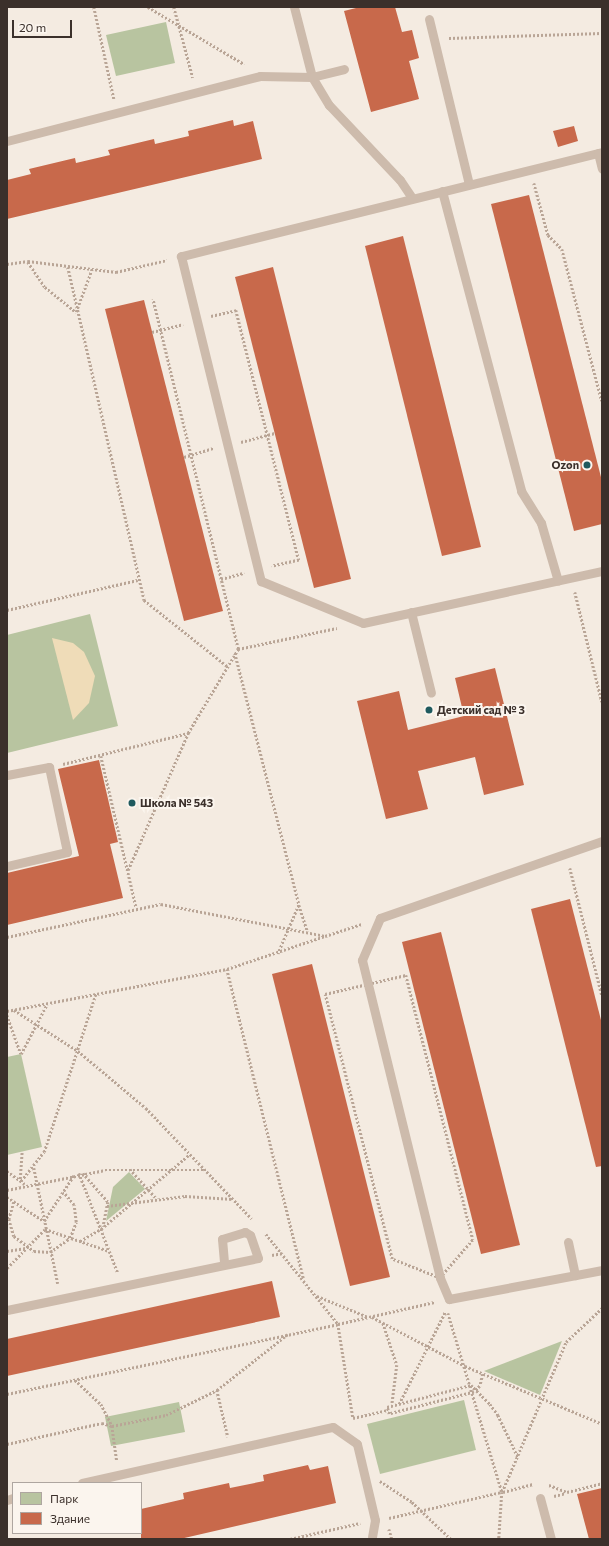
<!DOCTYPE html>
<html>
<head>
<meta charset="utf-8">
<style>
  body { margin:0 }
  #map { position:relative; width:609px; height:1546px; overflow:hidden; background:#f4ebe1; font-family:Commissioner,sans-serif }
  div>[style] { position:absolute }
  [style*='--x'] { left:calc(var(--x)*1px); top:calc(var(--y)*1px); width:calc(var(--w)*1px); rotate:calc(var(--a)*1deg) }
  .green>* { inset:0; background:#b8c4a0 }
  .sand>* { inset:0; background:#efdcb8 }
  .building>* { inset:0; background:#c8694b }
  .path>* { height:2.5px; margin-top:-1.25px; transform-origin:0; background:repeating-linear-gradient(90deg,#b9a596 0 2px,transparent 0 4px) }
  .lane>* { height:9px; margin:-4.5px; padding:0 4.5px; transform-origin:4.5px; border-radius:4.5px; background:#cdbbac }
  .dots>* { width:11px; height:11px; translate:-50% -50%; box-sizing:border-box; border:2px solid #fbf5ee; border-radius:50% }
  span { translate:-50% -50%; white-space:nowrap; text-align:center; line-height:1.15; -webkit-text-stroke:4px #fbf5ee; paint-order:stroke }
  .poi-label { font-size:11px; color:#3b302b; font-weight:700 }
  .right { translate:-100% -50%; text-align:right }
  .left { translate:0 -50%; text-align:left }
  .frame { position:absolute; inset:0; border:8px solid #3b302b; pointer-events:none }
  .legend { position:absolute; left:12px; top:1482px; width:130px; height:52px; box-sizing:border-box; background:#fbf5ee; border:1px solid #aea6a0; margin:0; padding:5px 7px; list-style:none; font-size:12px; color:#3b302b }
  .legend li { display:flex; align-items:center; gap:8px; height:20px }
  .legend b { width:20px; border:1px solid #aea6a0 }
  .scale { position:absolute; left:12px; top:20px; width:60px; height:18px; box-sizing:border-box; border:2px solid #3b302b; border-top:0; padding-left:5px; font-size:12px; line-height:14px; white-space:nowrap; color:#3b302b; -webkit-text-stroke:3px #fbf5ee; paint-order:stroke }
</style>
</head>
<body>
<div id="map">
  <div class="green">
    <div style="clip-path:polygon(166px 22px,175px 63px,116px 76px,106px 35px)"></div>
    <div style="clip-path:polygon(90px 614px,118px 726px,7px 753px,7px 635px)"></div>
    <div style="clip-path:polygon(21px 1054px,42px 1147px,7px 1155px,7px 1057px)"></div>
    <div style="clip-path:polygon(129px 1172px,145px 1189px,106px 1221px,113px 1187px)"></div>
    <div style="clip-path:polygon(562px 1341px,540px 1395px,484px 1371px)"></div>
    <div style="clip-path:polygon(464px 1400px,476px 1450px,380px 1474px,367px 1424px)"></div>
    <div style="clip-path:polygon(179px 1402px,185px 1432px,111px 1446px,105px 1417px)"></div>
  </div>
  <div class="sand">
    <div style="clip-path:polygon(52px 638px,73px 643px,84px 652px,95px 676px,89px 703px,73px 720px)"></div>
  </div>
  <div class="building">
    <div style="clip-path:polygon(360px 7px,395px 7px,402px 32px,412px 30px,419px 58px,409px 61px,419px 99px,371px 112px,344px 11px)"></div>
    <div style="clip-path:polygon(233px 120px,234px 126px,253px 121px,262px 159px,7px 219px,7px 180px,31px 174px,29px 169px,75px 158px,76px 163px,110px 155px,108px 150px,154px 139px,155px 144px,189px 136px,188px 131px)"></div>
    <div style="clip-path:polygon(574px 126px,578px 141px,558px 147px,553px 131px)"></div>
    <div style="clip-path:polygon(529px 195px,602px 481px,602px 524px,574px 531px,491px 204px)"></div>
    <div style="clip-path:polygon(403px 236px,481px 547px,442px 556px,365px 246px)"></div>
    <div style="clip-path:polygon(273px 267px,351px 579px,314px 588px,235px 277px)"></div>
    <div style="clip-path:polygon(144px 300px,223px 611px,184px 621px,105px 309px)"></div>
    <div style="clip-path:polygon(495px 668px,524px 785px,484px 795px,475px 757px,418px 771px,428px 809px,386px 819px,357px 701px,399px 691px,408px 730px,464px 716px,455px 678px)"></div>
    <div style="clip-path:polygon(99px 760px,118px 842px,110px 844px,123px 898px,7px 925px,7px 873px,79px 856px,58px 769px)"></div>
    <div style="clip-path:polygon(570px 899px,602px 1024px,602px 1166px,596px 1167px,531px 909px)"></div>
    <div style="clip-path:polygon(441px 932px,520px 1245px,481px 1254px,402px 942px)"></div>
    <div style="clip-path:polygon(312px 964px,390px 1277px,350px 1286px,272px 974px)"></div>
    <div style="clip-path:polygon(272px 1281px,280px 1317px,7px 1376px,7px 1339px)"></div>
    <div style="clip-path:polygon(308px 1465px,310px 1470px,328px 1466px,336px 1503px,180px 1539px,141px 1539px,141px 1509px,184px 1499px,183px 1493px,229px 1483px,230px 1488px,264px 1481px,263px 1475px)"></div>
    <div style="clip-path:polygon(602px 1488px,602px 1539px,589px 1539px,577px 1494px)"></div>
  </div>
  <div class="path">
    <div style="--x:94;--y:7;--w:94;--a:77.7"></div>
    <div style="--x:148;--y:7;--w:112;--a:30.7"></div>
    <div style="--x:174;--y:7;--w:73;--a:75"></div>
    <div style="--x:449;--y:38;--w:153;--a:-1.9"></div>
    <div style="--x:534;--y:183;--w:54;--a:74.9"></div>
    <div style="--x:548;--y:235;--w:20;--a:45"></div>
    <div style="--x:562;--y:249;--w:157;--a:75.3"></div>
    <div style="--x:28;--y:262;--w:30;--a:56"></div>
    <div style="--x:45;--y:287;--w:40;--a:39"></div>
    <div style="--x:76;--y:312;--w:46;--a:-69.6"></div>
    <div style="--x:7;--y:264;--w:21;--a:-8"></div>
    <div style="--x:28;--y:261;--w:89;--a:7.1"></div>
    <div style="--x:116;--y:272;--w:52;--a:-13.2"></div>
    <div style="--x:68;--y:267;--w:342;--a:77.1"></div>
    <div style="--x:144;--y:600;--w:106;--a:38.5"></div>
    <div style="--x:211;--y:316;--w:26;--a:-13"></div>
    <div style="--x:236;--y:310;--w:258;--a:75.9"></div>
    <div style="--x:299;--y:560;--w:28;--a:167"></div>
    <div style="--x:152;--y:332;--w:32;--a:-14"></div>
    <div style="--x:241;--y:442;--w:35;--a:-15"></div>
    <div style="--x:184;--y:457;--w:31;--a:-17"></div>
    <div style="--x:221;--y:579;--w:24;--a:-15"></div>
    <div style="--x:575;--y:592;--w:113;--a:76.2"></div>
    <div style="--x:7;--y:610;--w:134;--a:-12.9"></div>
    <div style="--x:238;--y:649;--w:101;--a:-12"></div>
    <div style="--x:235;--y:653;--w:260;--a:75.7"></div>
    <div style="--x:299;--y:905;--w:53;--a:113.2"></div>
    <div style="--x:101;--y:756;--w:155;--a:76.9"></div>
    <div style="--x:63;--y:764;--w:129;--a:-13.9"></div>
    <div style="--x:570;--y:868;--w:131;--a:75.9"></div>
    <div style="--x:128;--y:870;--w:150;--a:-66.3"></div>
    <div style="--x:188;--y:733;--w:98;--a:-59.2"></div>
    <div style="--x:238;--y:649;--w:360;--a:-103.7"></div>
    <div style="--x:299;--y:905;--w:28;--a:72"></div>
    <div style="--x:7;--y:937;--w:157;--a:-12.1"></div>
    <div style="--x:161;--y:904;--w:167;--a:11"></div>
    <div style="--x:325;--y:936;--w:39;--a:-18"></div>
    <div style="--x:227;--y:969;--w:319;--a:76.1"></div>
    <div style="--x:406;--y:975;--w:273;--a:75.8"></div>
    <div style="--x:473;--y:1240;--w:50;--a:131"></div>
    <div style="--x:440;--y:1278;--w:52;--a:-158.4"></div>
    <div style="--x:392;--y:1259;--w:273;--a:-104.2"></div>
    <div style="--x:325;--y:994;--w:83;--a:-13.2"></div>
    <div style="--x:14;--y:1010;--w:76;--a:32.6"></div>
    <div style="--x:78;--y:1051;--w:89;--a:40"></div>
    <div style="--x:146;--y:1108;--w:153;--a:46.3"></div>
    <div style="--x:7;--y:1011;--w:224;--a:-10.8"></div>
    <div style="--x:227;--y:969;--w:103;--a:-18.6"></div>
    <div style="--x:7;--y:1015;--w:41;--a:70.3"></div>
    <div style="--x:21;--y:1054;--w:56;--a:-62.5"></div>
    <div style="--x:34;--y:1168;--w:118;--a:78.3"></div>
    <div style="--x:130;--y:1169;--w:40;--a:48"></div>
    <div style="--x:7;--y:1171;--w:22;--a:36"></div>
    <div style="--x:79;--y:1173;--w:107;--a:68.7"></div>
    <div style="--x:83;--y:1173;--w:38;--a:49"></div>
    <div style="--x:108;--y:1202;--w:25;--a:101"></div>
    <div style="--x:20;--y:1179;--w:27;--a:-86"></div>
    <div style="--x:21;--y:1181;--w:37;--a:-52"></div>
    <div style="--x:44;--y:1152;--w:167;--a:-71.9"></div>
    <div style="--x:7;--y:1190;--w:100;--a:-11.5"></div>
    <div style="--x:105;--y:1170;--w:101;--a:0"></div>
    <div style="--x:7;--y:1197;--w:44;--a:33"></div>
    <div style="--x:44;--y:1221;--w:55;--a:-56.9"></div>
    <div style="--x:14;--y:1202;--w:18;--a:106"></div>
    <div style="--x:9;--y:1219;--w:18;--a:74"></div>
    <div style="--x:14;--y:1236;--w:25;--a:37"></div>
    <div style="--x:34;--y:1251;--w:16;--a:4"></div>
    <div style="--x:50;--y:1252;--w:24;--a:-35"></div>
    <div style="--x:70;--y:1238;--w:17;--a:-69"></div>
    <div style="--x:76;--y:1222;--w:17;--a:-97"></div>
    <div style="--x:74;--y:1205;--w:17;--a:-130"></div>
    <div style="--x:107;--y:1206;--w:79;--a:-7.3"></div>
    <div style="--x:185;--y:1196;--w:48;--a:3.6"></div>
    <div style="--x:266;--y:1234;--w:115;--a:51.3"></div>
    <div style="--x:338;--y:1324;--w:99;--a:-12.8"></div>
    <div style="--x:80;--y:1241;--w:24;--a:-30"></div>
    <div style="--x:101;--y:1229;--w:116;--a:-40.1"></div>
    <div style="--x:7;--y:1251;--w:19;--a:-9"></div>
    <div style="--x:272;--y:1255;--w:11;--a:-10"></div>
    <div style="--x:7;--y:1268;--w:54;--a:-45.7"></div>
    <div style="--x:45;--y:1229;--w:68;--a:19"></div>
    <div style="--x:317;--y:1296;--w:55;--a:22.4"></div>
    <div style="--x:448;--y:1313;--w:187;--a:73.2"></div>
    <div style="--x:502;--y:1492;--w:47;--a:93.7"></div>
    <div style="--x:372;--y:1317;--w:105;--a:27.8"></div>
    <div style="--x:465;--y:1366;--w:149;--a:22.9"></div>
    <div style="--x:383;--y:1323;--w:44;--a:71.6"></div>
    <div style="--x:397;--y:1365;--w:40;--a:97.1"></div>
    <div style="--x:483;--y:1374;--w:12;--a:104"></div>
    <div style="--x:480;--y:1386;--w:8;--a:135"></div>
    <div style="--x:474;--y:1392;--w:88;--a:165.5"></div>
    <div style="--x:389;--y:1414;--w:7;--a:-106"></div>
    <div style="--x:387;--y:1407;--w:87;--a:-14.7"></div>
    <div style="--x:471;--y:1385;--w:27;--a:45"></div>
    <div style="--x:490;--y:1404;--w:14;--a:54"></div>
    <div style="--x:498;--y:1415;--w:47;--a:64.5"></div>
    <div style="--x:75;--y:1380;--w:35;--a:43"></div>
    <div style="--x:101;--y:1404;--w:25;--a:63"></div>
    <div style="--x:112;--y:1426;--w:35;--a:82"></div>
    <div style="--x:217;--y:1390;--w:48;--a:76.8"></div>
    <div style="--x:7;--y:1394;--w:338;--a:-11.9"></div>
    <div style="--x:338;--y:1324;--w:95;--a:80.9"></div>
    <div style="--x:353;--y:1418;--w:36;--a:-13"></div>
    <div style="--x:399;--y:1404;--w:103;--a:-63.4"></div>
    <div style="--x:7;--y:1444;--w:97;--a:-12.5"></div>
    <div style="--x:102;--y:1423;--w:10;--a:17"></div>
    <div style="--x:112;--y:1426;--w:55;--a:-11.5"></div>
    <div style="--x:166;--y:1415;--w:57;--a:-26.1"></div>
    <div style="--x:217;--y:1390;--w:90;--a:-38.3"></div>
    <div style="--x:380;--y:1481;--w:38;--a:33"></div>
    <div style="--x:412;--y:1502;--w:54;--a:43.5"></div>
    <div style="--x:549;--y:1485;--w:19;--a:21"></div>
    <div style="--x:567;--y:1492;--w:36;--a:-14"></div>
    <div style="--x:503;--y:1492;--w:31;--a:-15"></div>
    <div style="--x:554;--y:1496;--w:12;--a:-14"></div>
    <div style="--x:389;--y:1518;--w:116;--a:-13"></div>
    <div style="--x:502;--y:1492;--w:163;--a:-66.9"></div>
    <div style="--x:566;--y:1342;--w:50;--a:-43.4"></div>
    <div style="--x:389;--y:1529;--w:10;--a:73"></div>
    <div style="--x:290;--y:1539;--w:72;--a:-12.9"></div>
  </div>
  <div class="lane">
    <div style="--x:294;--y:7;--w:72;--a:75.6"></div>
    <div style="--x:312;--y:77;--w:33;--a:59"></div>
    <div style="--x:329;--y:105;--w:103;--a:46.6"></div>
    <div style="--x:400;--y:180;--w:22;--a:56"></div>
    <div style="--x:429;--y:19;--w:170;--a:76.4"></div>
    <div style="--x:7;--y:141;--w:261;--a:-14.4"></div>
    <div style="--x:260;--y:76;--w:52;--a:1.1"></div>
    <div style="--x:312;--y:77;--w:33;--a:-14"></div>
    <div style="--x:602;--y:152;--w:434;--a:166.1"></div>
    <div style="--x:181;--y:256;--w:335;--a:76.2"></div>
    <div style="--x:261;--y:581;--w:110;--a:22.4"></div>
    <div style="--x:363;--y:623;--w:245;--a:-12.3"></div>
    <div style="--x:598;--y:153;--w:16;--a:76"></div>
    <div style="--x:442;--y:191;--w:310;--a:75.2"></div>
    <div style="--x:521;--y:491;--w:38;--a:58"></div>
    <div style="--x:541;--y:523;--w:60;--a:73.7"></div>
    <div style="--x:411;--y:612;--w:83;--a:76.1"></div>
    <div style="--x:7;--y:775;--w:43;--a:-10.8"></div>
    <div style="--x:49;--y:767;--w:87;--a:78"></div>
    <div style="--x:67;--y:852;--w:62;--a:166.9"></div>
    <div style="--x:602;--y:841;--w:235;--a:160.9"></div>
    <div style="--x:380;--y:918;--w:46;--a:113.2"></div>
    <div style="--x:362;--y:960;--w:327;--a:76.2"></div>
    <div style="--x:440;--y:1278;--w:23;--a:67"></div>
    <div style="--x:449;--y:1299;--w:156;--a:-10.7"></div>
    <div style="--x:568;--y:1242;--w:34;--a:78"></div>
    <div style="--x:7;--y:1310;--w:256;--a:-11.7"></div>
    <div style="--x:258;--y:1258;--w:24;--a:-109"></div>
    <div style="--x:250;--y:1235;--w:6;--a:-149"></div>
    <div style="--x:245;--y:1232;--w:24;--a:163"></div>
    <div style="--x:222;--y:1239;--w:25;--a:85"></div>
    <div style="--x:82;--y:1483;--w:257;--a:-12.6"></div>
    <div style="--x:333;--y:1427;--w:29;--a:35"></div>
    <div style="--x:357;--y:1444;--w:78;--a:76.7"></div>
    <div style="--x:375;--y:1520;--w:17;--a:100"></div>
    <div style="--x:540;--y:1498;--w:42;--a:75"></div>
    <div style="--x:7;--y:1500;--w:6;--a:-18"></div>
  </div>
  <div class="dots">
    <div style="left:587px;top:465px;background:#1f5a5e"></div>
    <div style="left:429px;top:710px;background:#1f5a5e"></div>
    <div style="left:132px;top:803px;background:#1f5a5e"></div>
  </div>
  <div class="poi-label">
    <span class="right" style="left:579px;top:465px">Ozon</span>
    <span class="left" style="left:437px;top:710px">Детский сад № 3</span>
    <span class="left" style="left:140px;top:803px">Школа № 543</span>
  </div>
  <div class="frame"></div>
  <ul class="legend">
  <li><b style="height:11px;background:#b8c4a0"></b>Парк</li>
  <li><b style="height:11px;background:#c8694b"></b>Здание</li>
  </ul>
  <div class="scale">20 m</div>
</div>
</body>
</html>
